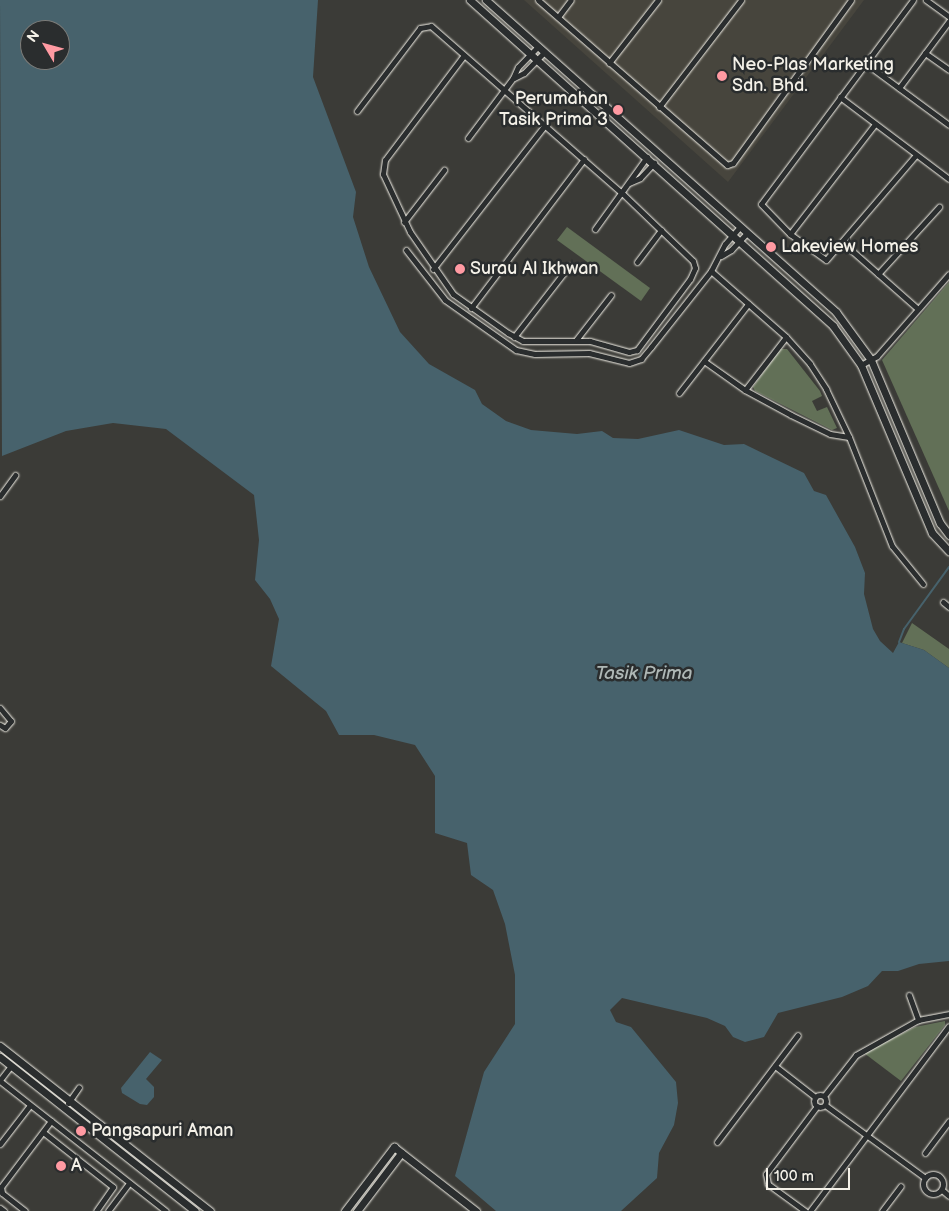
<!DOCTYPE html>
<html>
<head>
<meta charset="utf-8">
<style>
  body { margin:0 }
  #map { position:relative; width:949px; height:1211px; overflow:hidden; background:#3b3b37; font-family:"Balsamiq Sans",sans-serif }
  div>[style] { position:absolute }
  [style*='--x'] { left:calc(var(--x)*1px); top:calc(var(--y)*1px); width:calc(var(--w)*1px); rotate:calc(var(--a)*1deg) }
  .built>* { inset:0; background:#47453d }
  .green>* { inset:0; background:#627057 }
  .water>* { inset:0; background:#47626c }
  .stream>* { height:2px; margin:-1px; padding:0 1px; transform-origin:1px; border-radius:1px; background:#47626c }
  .roads { filter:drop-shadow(0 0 1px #f4f1e8) drop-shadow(0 0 1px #f4f1e8) }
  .street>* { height:5px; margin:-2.5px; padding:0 2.5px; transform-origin:2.5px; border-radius:2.5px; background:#2a2d2e }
  .street>.ring { margin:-2.5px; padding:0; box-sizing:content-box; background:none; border:5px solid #2a2d2e; border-radius:50% }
  .secondary>* { height:7px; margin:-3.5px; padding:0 3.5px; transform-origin:3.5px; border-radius:3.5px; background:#2a2d2e }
  .dots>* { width:14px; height:14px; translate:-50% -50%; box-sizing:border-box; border:2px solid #2a2d2e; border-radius:50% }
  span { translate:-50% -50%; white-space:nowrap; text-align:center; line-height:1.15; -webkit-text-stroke:5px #2a2d2e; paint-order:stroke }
  .poi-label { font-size:18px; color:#f4f1e8 }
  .left { translate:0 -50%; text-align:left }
  .right { translate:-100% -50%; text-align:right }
  .water-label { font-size:19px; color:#afb8b6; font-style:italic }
  .north { position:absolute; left:20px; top:20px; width:50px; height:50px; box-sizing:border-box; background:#2a2d2e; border:1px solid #7b7b78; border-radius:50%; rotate:307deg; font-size:14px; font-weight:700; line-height:20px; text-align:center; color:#f4f1e8 }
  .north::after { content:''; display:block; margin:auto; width:18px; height:22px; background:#ff9aa2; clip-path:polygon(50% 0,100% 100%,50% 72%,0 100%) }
  .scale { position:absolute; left:766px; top:1168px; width:84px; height:22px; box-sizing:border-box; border:2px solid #f4f1e8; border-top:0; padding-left:6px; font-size:15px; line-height:18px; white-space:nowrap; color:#f4f1e8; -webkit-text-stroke:4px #2a2d2e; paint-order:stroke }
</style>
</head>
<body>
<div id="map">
  <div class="built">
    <div style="clip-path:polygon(524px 0,864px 0,728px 182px)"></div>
  </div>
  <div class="green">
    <div style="clip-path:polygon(567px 227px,650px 288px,641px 301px,557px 240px)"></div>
    <div style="clip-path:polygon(949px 282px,949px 511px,882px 360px)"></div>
    <div style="clip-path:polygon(780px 349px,787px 349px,820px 391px,822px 396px,812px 401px,817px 411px,827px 407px,837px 428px,832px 430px,755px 391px,753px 387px)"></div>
    <div style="clip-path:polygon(912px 623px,949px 649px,949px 668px,924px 650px,902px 643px)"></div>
    <div style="clip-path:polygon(945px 1021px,945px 1025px,901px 1081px,864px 1053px,915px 1027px)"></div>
  </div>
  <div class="water">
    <div style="clip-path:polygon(evenodd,0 0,318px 0,313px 77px,356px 192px,353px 217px,369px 267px,400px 332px,429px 364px,475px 390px,482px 404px,506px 421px,531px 430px,577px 434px,602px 431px,613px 438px,638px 439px,679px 430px,724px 445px,744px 444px,804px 473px,814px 491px,826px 495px,855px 547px,865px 573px,864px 594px,873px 629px,880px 641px,893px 653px,899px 642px,924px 650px,949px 668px,949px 961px,919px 964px,898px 971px,882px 971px,868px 986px,842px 997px,778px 1013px,764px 1037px,745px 1042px,733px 1037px,725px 1026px,707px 1018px,622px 998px,610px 1010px,616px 1022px,631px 1027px,676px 1082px,678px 1103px,674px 1125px,659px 1153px,657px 1178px,621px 1211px,496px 1211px,455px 1176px,484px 1072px,515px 1024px,515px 975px,505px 924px,493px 890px,471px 875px,467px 843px,435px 833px,435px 776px,415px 745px,374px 735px,339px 735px,326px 711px,271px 666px,279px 619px,270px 599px,255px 580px,259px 540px,254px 495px,166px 429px,113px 423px,66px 431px,2px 456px,0 0,30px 30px,60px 30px,60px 60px,30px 60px,30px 30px)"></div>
    <div style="clip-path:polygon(150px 1052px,162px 1060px,146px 1079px,154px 1087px,154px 1097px,147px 1105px,140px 1104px,122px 1093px,121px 1088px)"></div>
  </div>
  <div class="stream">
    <div style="--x:899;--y:642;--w:14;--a:-69"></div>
    <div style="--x:904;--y:629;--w:77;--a:-54"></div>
  </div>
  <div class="roads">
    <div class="street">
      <div style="--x:538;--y:0;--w:251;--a:41.1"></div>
      <div style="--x:727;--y:165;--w:6;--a:-18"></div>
      <div style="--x:733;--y:163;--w:201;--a:-54.1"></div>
      <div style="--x:913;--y:0;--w:254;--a:126.7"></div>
      <div style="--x:761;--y:204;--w:42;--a:46"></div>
      <div style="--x:790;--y:234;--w:44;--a:35.8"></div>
      <div style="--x:826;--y:260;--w:138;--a:-49.4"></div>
      <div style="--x:926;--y:0;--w:29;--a:36"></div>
      <div style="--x:558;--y:17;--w:21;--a:-53"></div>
      <div style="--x:925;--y:53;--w:29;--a:35"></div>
      <div style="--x:609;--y:63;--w:80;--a:-52.1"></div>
      <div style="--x:865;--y:63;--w:104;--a:36.4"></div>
      <div style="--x:514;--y:78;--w:11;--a:-27"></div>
      <div style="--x:524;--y:73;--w:29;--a:-46"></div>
      <div style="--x:899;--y:88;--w:84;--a:-53.3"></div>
      <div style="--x:840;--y:97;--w:136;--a:37"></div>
      <div style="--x:659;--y:107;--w:135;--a:-52.5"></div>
      <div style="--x:357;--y:111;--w:104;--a:-52.8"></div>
      <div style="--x:420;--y:28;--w:11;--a:-10"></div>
      <div style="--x:431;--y:26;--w:254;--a:41.2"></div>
      <div style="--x:622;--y:193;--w:98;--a:43.8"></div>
      <div style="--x:693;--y:261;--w:7;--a:74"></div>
      <div style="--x:695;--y:268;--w:12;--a:114"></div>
      <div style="--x:690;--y:279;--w:89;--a:126.7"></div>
      <div style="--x:637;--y:350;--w:8;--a:166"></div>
      <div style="--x:629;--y:352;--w:41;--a:-164.2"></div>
      <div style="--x:590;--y:341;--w:67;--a:180"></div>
      <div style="--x:523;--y:341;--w:17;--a:-152"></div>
      <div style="--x:508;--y:333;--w:67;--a:-144.7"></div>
      <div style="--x:453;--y:294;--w:75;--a:-124.7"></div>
      <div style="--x:410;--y:232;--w:64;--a:-115"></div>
      <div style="--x:383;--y:174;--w:14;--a:-82"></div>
      <div style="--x:385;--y:160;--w:131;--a:-53"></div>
      <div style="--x:468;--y:138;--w:75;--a:-53.1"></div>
      <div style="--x:513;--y:78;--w:12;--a:-66"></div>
      <div style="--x:518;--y:67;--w:29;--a:-46"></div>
      <div style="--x:629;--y:183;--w:12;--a:-24"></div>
      <div style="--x:640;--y:178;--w:21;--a:-47"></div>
      <div style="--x:404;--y:222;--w:66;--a:-52.4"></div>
      <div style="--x:595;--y:229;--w:89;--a:-54.2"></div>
      <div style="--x:790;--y:234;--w:139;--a:-52.3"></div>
      <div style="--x:842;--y:242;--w:101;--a:41.4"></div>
      <div style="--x:406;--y:250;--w:63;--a:52"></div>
      <div style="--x:445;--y:300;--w:87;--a:35.2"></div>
      <div style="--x:516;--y:350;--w:19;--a:12"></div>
      <div style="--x:535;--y:354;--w:54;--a:-1.1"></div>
      <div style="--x:589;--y:353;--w:41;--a:14"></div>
      <div style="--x:629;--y:363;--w:13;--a:-18"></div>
      <div style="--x:641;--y:359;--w:16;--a:-50"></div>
      <div style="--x:651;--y:347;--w:97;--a:-51.7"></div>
      <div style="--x:711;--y:271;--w:30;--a:-63"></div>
      <div style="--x:725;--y:244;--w:23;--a:-49"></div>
      <div style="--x:721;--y:256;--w:12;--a:-31"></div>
      <div style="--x:731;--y:250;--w:23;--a:-47"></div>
      <div style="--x:637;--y:262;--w:40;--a:-53"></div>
      <div style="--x:433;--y:269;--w:182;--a:-52.1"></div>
      <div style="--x:711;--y:271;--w:100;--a:41.3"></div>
      <div style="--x:786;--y:337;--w:36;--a:48"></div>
      <div style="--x:810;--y:364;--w:30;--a:57"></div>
      <div style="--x:826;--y:389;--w:53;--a:64.4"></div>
      <div style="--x:849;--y:437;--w:117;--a:68.5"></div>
      <div style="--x:892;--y:546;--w:49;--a:50.8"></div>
      <div style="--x:878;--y:274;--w:91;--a:-47.7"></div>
      <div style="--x:471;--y:308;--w:187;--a:-52.8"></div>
      <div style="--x:514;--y:337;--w:90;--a:-52.2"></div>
      <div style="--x:576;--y:340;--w:57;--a:-52.1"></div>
      <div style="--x:704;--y:361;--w:50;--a:35.3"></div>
      <div style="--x:745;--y:390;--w:52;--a:28.5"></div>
      <div style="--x:791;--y:415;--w:43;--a:26"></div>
      <div style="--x:830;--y:434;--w:19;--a:9"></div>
      <div style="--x:861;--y:365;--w:18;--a:-29"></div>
      <div style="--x:877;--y:356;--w:109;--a:-48.7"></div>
      <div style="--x:745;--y:390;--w:67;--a:-52.3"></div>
      <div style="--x:679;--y:393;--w:113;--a:-52.2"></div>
      <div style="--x:0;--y:496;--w:26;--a:-54"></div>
      <div style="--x:943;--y:602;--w:8;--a:40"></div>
      <div style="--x:0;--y:708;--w:17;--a:50"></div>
      <div style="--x:11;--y:721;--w:9;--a:131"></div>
      <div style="--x:5;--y:728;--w:6;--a:-149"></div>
      <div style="--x:909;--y:995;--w:27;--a:70"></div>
      <div style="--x:775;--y:1066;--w:51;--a:37.8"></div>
      <div style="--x:0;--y:1080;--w:18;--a:-52"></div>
      <div style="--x:0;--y:1081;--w:211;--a:38.1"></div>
      <div class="ring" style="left:814px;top:1095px;width:7px;height:7px"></div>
      <div style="--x:824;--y:1096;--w:52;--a:-52"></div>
      <div style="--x:856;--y:1055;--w:71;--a:-29.4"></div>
      <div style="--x:918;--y:1020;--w:32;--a:-11"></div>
      <div style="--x:68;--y:1103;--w:19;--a:-55"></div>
      <div style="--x:825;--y:1105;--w:124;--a:36.1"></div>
      <div style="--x:43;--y:1132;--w:89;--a:38.2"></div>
      <div style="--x:113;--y:1187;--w:29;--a:125"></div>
      <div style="--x:717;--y:1142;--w:134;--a:-52.9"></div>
      <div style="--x:0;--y:1144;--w:49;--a:-52.4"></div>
      <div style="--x:925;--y:1153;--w:40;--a:-53"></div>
      <div class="ring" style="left:923px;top:1174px;width:15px;height:15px"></div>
      <div style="--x:942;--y:1190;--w:9;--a:41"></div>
      <div style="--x:0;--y:1208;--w:5;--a:37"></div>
      <div style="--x:25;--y:1211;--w:29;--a:-142"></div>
      <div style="--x:2;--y:1193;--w:6;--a:-99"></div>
      <div style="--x:1;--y:1187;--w:83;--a:-52.9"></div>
      <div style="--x:108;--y:1211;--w:35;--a:-53"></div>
      <div style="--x:805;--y:1211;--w:46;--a:-143.9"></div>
      <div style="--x:768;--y:1184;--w:10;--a:-101"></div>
      <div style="--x:766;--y:1174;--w:85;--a:-53.1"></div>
      <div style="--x:810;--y:1211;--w:231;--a:-53.1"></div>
      <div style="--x:882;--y:1211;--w:31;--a:-53"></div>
    </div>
    <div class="secondary">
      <div style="--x:470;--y:0;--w:488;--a:41.9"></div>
      <div style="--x:833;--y:326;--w:48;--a:54.3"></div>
      <div style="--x:861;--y:365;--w:182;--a:67.1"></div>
      <div style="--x:932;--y:533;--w:25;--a:47"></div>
      <div style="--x:486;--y:0;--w:469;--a:41.7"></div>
      <div style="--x:836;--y:312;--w:59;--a:53.9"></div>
      <div style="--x:871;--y:360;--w:177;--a:67.1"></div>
      <div style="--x:940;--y:523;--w:15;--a:53"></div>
      <div style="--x:0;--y:1046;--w:267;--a:38.2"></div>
      <div style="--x:0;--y:1057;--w:248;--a:38.3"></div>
      <div style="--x:345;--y:1211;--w:81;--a:-52.6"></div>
      <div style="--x:394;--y:1147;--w:104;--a:38"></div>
      <div style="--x:357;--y:1211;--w:73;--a:-52.8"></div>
    </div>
  </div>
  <div class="dots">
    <div style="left:722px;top:76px;background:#ff9aa2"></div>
    <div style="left:618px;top:110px;background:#ff9aa2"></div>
    <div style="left:771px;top:247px;background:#ff9aa2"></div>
    <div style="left:460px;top:269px;background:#ff9aa2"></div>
    <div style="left:81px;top:1131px;background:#ff9aa2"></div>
    <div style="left:61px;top:1166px;background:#ff9aa2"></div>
  </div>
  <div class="poi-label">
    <span class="left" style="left:732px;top:76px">Neo-Plas Marketing<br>Sdn. Bhd.</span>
    <span class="right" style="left:608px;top:110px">Perumahan<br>Tasik Prima 3</span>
    <span class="left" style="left:781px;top:247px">Lakeview Homes</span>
    <span class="left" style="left:470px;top:269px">Surau Al Ikhwan</span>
    <span class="left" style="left:91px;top:1131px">Pangsapuri Aman</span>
    <span class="left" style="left:71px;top:1166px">A</span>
  </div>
  <div class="water-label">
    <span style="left:644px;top:674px">Tasik Prima</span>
  </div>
  <div class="north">N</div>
  <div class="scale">100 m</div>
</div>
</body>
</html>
